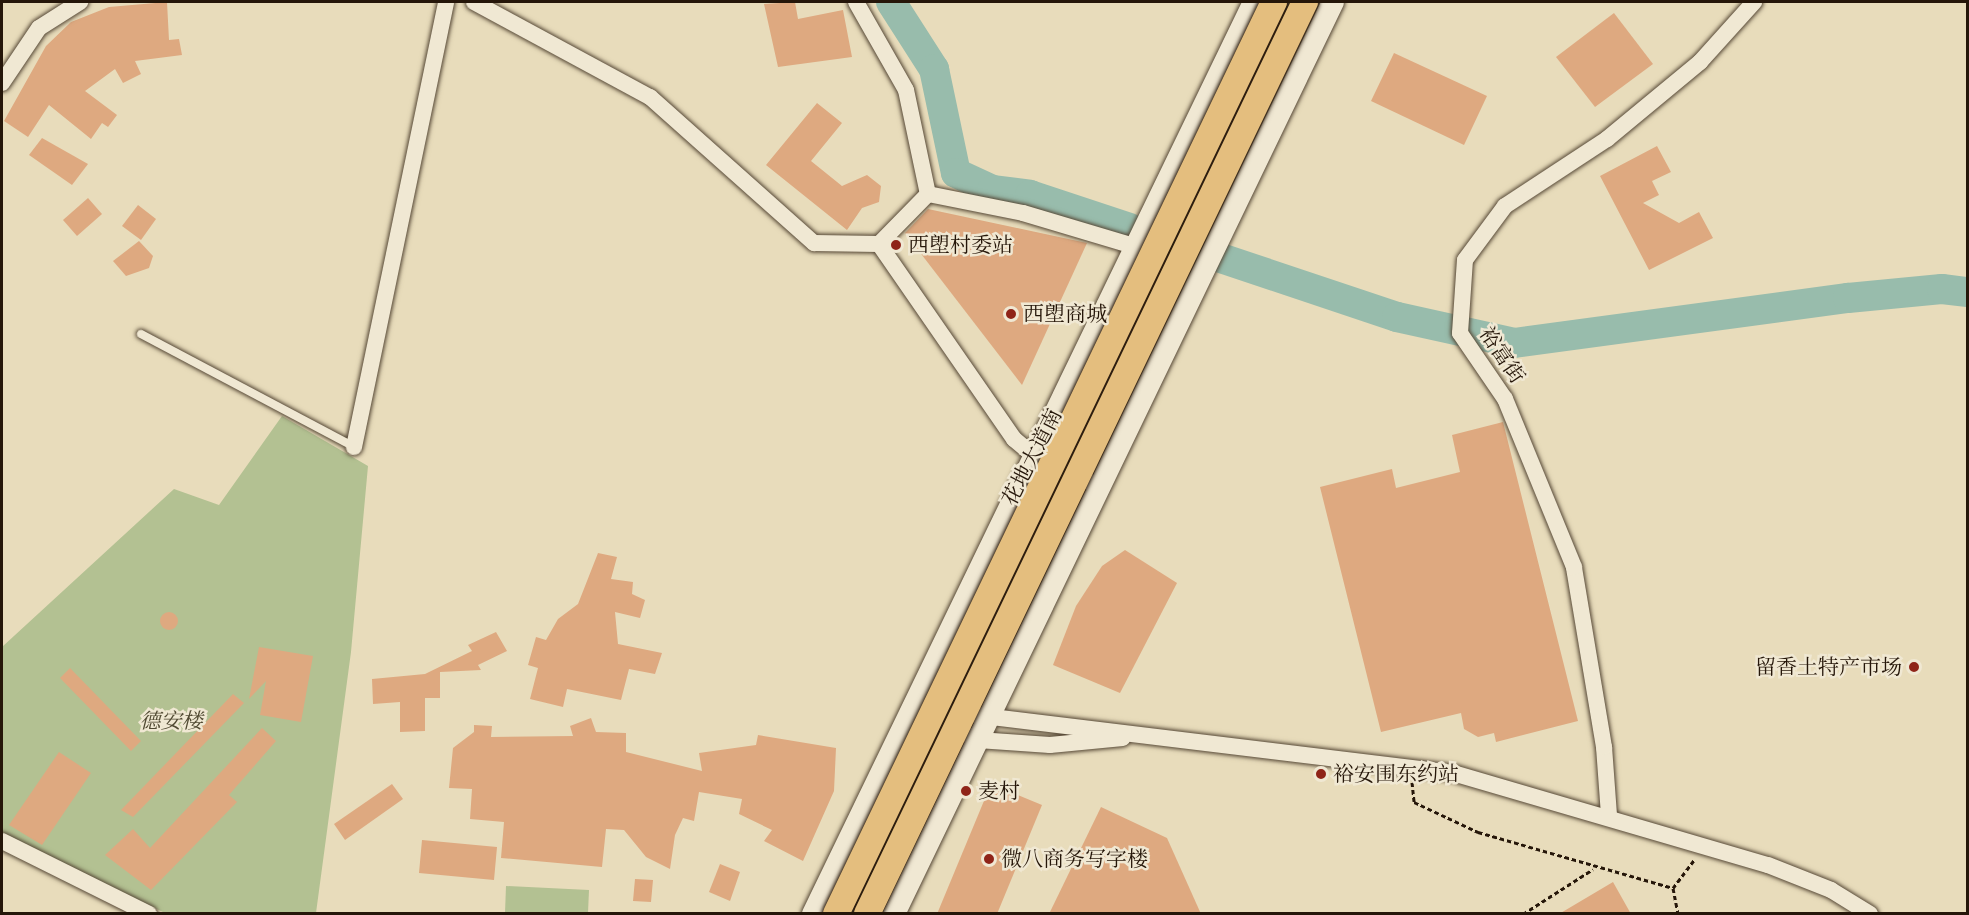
<!DOCTYPE html>
<html>
<head>
<meta charset="utf-8">
<style>
  body { margin:0 }
  #map { position:relative; width:1969px; height:915px; overflow:hidden; background:#e8dcbb; font-family:"Libre Caslon Text","Noto Serif SC",serif }
  div>[style] { position:absolute }
  [style*='--x'] { left:calc(var(--x)*1px); top:calc(var(--y)*1px); width:calc(var(--w)*1px); rotate:calc(var(--a)*1deg) }
  .green>* { inset:0; background:#b3c192 }
  .river>* { height:30px; margin:-15px; padding:0 15px; transform-origin:15px; border-radius:15px; background:#98bcac }
  .building>* { inset:0; background:#dea980 }
  .round { border-radius:50% }
  .path>* { height:3px; margin-top:-1.5px; transform-origin:0; background:repeating-linear-gradient(90deg,#251609 0 4.5px,transparent 0 7.5px) }
  .roads { filter:drop-shadow(0 0 2px #564836) drop-shadow(0 0 2px #564836) }
  .lane>* { height:8px; margin:-4px; padding:0 4px; transform-origin:4px; border-radius:4px; background:#f0e8d3 }
  .street>* { height:16px; margin:-8px; padding:0 8px; transform-origin:8px; border-radius:8px; background:#f0e8d3 }
  .secondary>* { height:22px; margin:-11px; padding:0 11px; transform-origin:11px; border-radius:11px; background:#f0e8d3 }
  .bridges { filter:drop-shadow(0 0 2px #251609) drop-shadow(0 0 2px #251609) }
  .primary-bridge>* { height:26px; margin:-13px; padding:0 13px; transform-origin:13px; border-radius:13px; background:#e4be7e }
  .dots>* { width:16px; height:16px; translate:-50% -50%; box-sizing:border-box; border:3px solid #f0e8d3; border-radius:50% }
  span { translate:-50% -50%; white-space:nowrap; text-align:center; line-height:1.15; -webkit-text-stroke:5px #f0e8d3; paint-order:stroke }
  .poi-label { font-size:21px; color:#251609 }
  .left { translate:0 -50%; text-align:left }
  .right { translate:-100% -50%; text-align:right }
  .street-label { font-size:21px; color:#251609 }
  .park-label { font-size:21px; color:#504932; font-style:italic }
  .frame { position:absolute; inset:0; border:3px solid #251609; pointer-events:none }
</style>
</head>
<body>
<div id="map">
  <div class="green">
    <div style="clip-path:polygon(282px 416px,368px 466px,351px 652px,316px 913px,165px 913px,2px 836px,2px 647px,174px 489px,219px 505px)"></div>
    <div style="clip-path:polygon(506px 886px,589px 890px,588px 913px,505px 913px)"></div>
  </div>
  <div class="river">
    <div style="--x:891;--y:2;--w:80;--a:57.3"></div>
    <div style="--x:934;--y:69;--w:106;--a:78.1"></div>
    <div style="--x:956;--y:173;--w:40;--a:25"></div>
    <div style="--x:992;--y:190;--w:38;--a:7"></div>
    <div style="--x:1030;--y:195;--w:105;--a:18.3"></div>
    <div style="--x:1158;--y:237;--w:252;--a:18.5"></div>
    <div style="--x:1397;--y:317;--w:120;--a:12.5"></div>
    <div style="--x:1514;--y:343;--w:337;--a:-7.7"></div>
    <div style="--x:1848;--y:298;--w:94;--a:-5.5"></div>
    <div style="--x:1942;--y:289;--w:26;--a:7"></div>
  </div>
  <div class="building">
    <div style="clip-path:polygon(167px 2px,169px 40px,179px 39px,182px 55px,135px 61px,141px 74px,123px 83px,115px 69px,85px 91px,117px 115px,108px 127px,102px 123px,91px 139px,49px 105px,28px 137px,4px 121px,46px 46px,71px 22px,109px 7px)"></div>
    <div style="clip-path:polygon(795px 2px,798px 19px,843px 10px,852px 57px,778px 67px,764px 4px)"></div>
    <div style="clip-path:polygon(1614px 13px,1653px 64px,1595px 107px,1556px 57px)"></div>
    <div style="clip-path:polygon(1394px 53px,1487px 96px,1464px 145px,1371px 101px)"></div>
    <div style="clip-path:polygon(817px 103px,842px 123px,811px 161px,842px 186px,867px 175px,881px 186px,879px 202px,862px 208px,847px 230px,766px 165px)"></div>
    <div style="clip-path:polygon(42px 138px,88px 164px,72px 185px,29px 155px)"></div>
    <div style="clip-path:polygon(1657px 146px,1671px 172px,1652px 181px,1659px 195px,1643px 203px,1679px 223px,1699px 212px,1713px 238px,1649px 270px,1600px 176px)"></div>
    <div style="clip-path:polygon(88px 198px,102px 214px,77px 236px,63px 220px)"></div>
    <div style="clip-path:polygon(138px 205px,156px 219px,141px 240px,122px 226px)"></div>
    <div style="clip-path:polygon(928px 209px,1087px 243px,1022px 385px,905px 233px)"></div>
    <div style="clip-path:polygon(139px 241px,153px 256px,149px 268px,126px 276px,113px 261px)"></div>
    <div style="clip-path:polygon(1503px 422px,1578px 721px,1496px 742px,1494px 733px,1478px 737px,1464px 729px,1461px 713px,1381px 732px,1320px 487px,1392px 469px,1396px 488px,1460px 472px,1452px 435px)"></div>
    <div style="clip-path:polygon(1125px 550px,1177px 583px,1120px 693px,1053px 665px,1076px 606px,1102px 566px)"></div>
    <div style="clip-path:polygon(598px 553px,617px 557px,611px 579px,633px 582px,632px 594px,645px 600px,640px 618px,615px 612px,618px 644px,662px 653px,655px 674px,629px 669px,621px 700px,567px 689px,563px 707px,530px 699px,538px 668px,528px 665px,536px 637px,546px 640px,558px 619px,578px 604px)"></div>
    <div class="round" style="left:160px;top:612px;width:18px;height:18px"></div>
    <div style="clip-path:polygon(496px 632px,507px 651px,478px 665px,481px 670px,440px 672px,440px 698px,425px 698px,425px 731px,400px 732px,400px 702px,373px 704px,372px 679px,425px 674px,472px 651px,468px 645px)"></div>
    <div style="clip-path:polygon(259px 647px,313px 656px,301px 722px,260px 715px,266px 681px,249px 699px)"></div>
    <div style="clip-path:polygon(70px 668px,141px 741px,131px 751px,60px 678px)"></div>
    <div style="clip-path:polygon(233px 694px,244px 703px,133px 817px,121px 810px)"></div>
    <div style="clip-path:polygon(591px 718px,596px 732px,626px 733px,626px 752px,702px 771px,699px 753px,756px 745px,758px 735px,836px 748px,834px 791px,803px 861px,764px 841px,772px 830px,739px 814px,742px 799px,699px 792px,694px 821px,683px 818px,675px 835px,670px 869px,646px 857px,624px 830px,606px 829px,602px 867px,501px 858px,504px 822px,470px 819px,472px 789px,449px 788px,453px 748px,474px 732px,474px 725px,492px 726px,491px 737px,573px 736px,570px 726px)"></div>
    <div style="clip-path:polygon(262px 728px,276px 741px,229px 795px,237px 802px,151px 890px,105px 855px,133px 829px,150px 848px)"></div>
    <div style="clip-path:polygon(59px 752px,91px 773px,42px 845px,9px 825px)"></div>
    <div style="clip-path:polygon(392px 784px,403px 799px,345px 840px,334px 824px)"></div>
    <div style="clip-path:polygon(991px 784px,1042px 805px,997px 914px,937px 914px)"></div>
    <div style="clip-path:polygon(1101px 807px,1167px 838px,1201px 914px,1049px 914px)"></div>
    <div style="clip-path:polygon(422px 840px,497px 847px,494px 880px,419px 873px)"></div>
    <div style="clip-path:polygon(720px 864px,740px 872px,730px 901px,709px 892px)"></div>
    <div style="clip-path:polygon(635px 879px,653px 880px,651px 902px,633px 901px)"></div>
    <div style="clip-path:polygon(1613px 882px,1631px 914px,1559px 914px)"></div>
  </div>
  <div class="path">
    <div style="--x:1412;--y:782;--w:20;--a:84"></div>
    <div style="--x:1414;--y:802;--w:71;--a:25.1"></div>
    <div style="--x:1478;--y:832;--w:203;--a:16"></div>
    <div style="--x:1673;--y:888;--w:26;--a:79"></div>
    <div style="--x:1673;--y:888;--w:36;--a:-53"></div>
    <div style="--x:1523;--y:914;--w:83;--a:-32.7"></div>
  </div>
  <div class="roads">
    <div class="lane">
      <div style="--x:141;--y:334;--w:241;--a:27.9"></div>
    </div>
    <div class="street">
      <div style="--x:474;--y:2;--w:200;--a:28.4"></div>
      <div style="--x:650;--y:97;--w:220;--a:41.7"></div>
      <div style="--x:814;--y:243;--w:65;--a:0.9"></div>
      <div style="--x:879;--y:244;--w:237;--a:55.3"></div>
      <div style="--x:1014;--y:439;--w:25;--a:40"></div>
      <div style="--x:1033;--y:455;--w:74;--a:25.5"></div>
      <div style="--x:856;--y:2;--w:101;--a:60.4"></div>
      <div style="--x:906;--y:90;--w:106;--a:78.1"></div>
      <div style="--x:2;--y:83;--w:66;--a:-56.1"></div>
      <div style="--x:39;--y:28;--w:49;--a:-32.4"></div>
      <div style="--x:879;--y:244;--w:70;--a:-45.6"></div>
      <div style="--x:928;--y:194;--w:97;--a:11.3"></div>
      <div style="--x:1023;--y:213;--w:119;--a:16.6"></div>
      <div style="--x:354;--y:447;--w:454;--a:-78.3"></div>
      <div style="--x:926;--y:709;--w:531;--a:6.92"></div>
      <div style="--x:1453;--y:773;--w:328;--a:16.3"></div>
      <div style="--x:1768;--y:865;--w:68;--a:21.6"></div>
      <div style="--x:1831;--y:890;--w:46;--a:31.6"></div>
      <div style="--x:922;--y:713;--w:62;--a:25.7"></div>
      <div style="--x:978;--y:740;--w:72;--a:4"></div>
      <div style="--x:1050;--y:745;--w:73;--a:-5.5"></div>
      <div style="--x:1609;--y:815;--w:68;--a:-94.2"></div>
      <div style="--x:1604;--y:747;--w:182;--a:-99.5"></div>
      <div style="--x:1574;--y:567;--w:182;--a:-112.3"></div>
      <div style="--x:1505;--y:399;--w:80;--a:-124.3"></div>
      <div style="--x:1460;--y:333;--w:73;--a:-86.1"></div>
      <div style="--x:1465;--y:260;--w:67;--a:-53.5"></div>
      <div style="--x:1505;--y:206;--w:122;--a:-33.3"></div>
      <div style="--x:1607;--y:139;--w:121;--a:-39.6"></div>
      <div style="--x:1700;--y:62;--w:81;--a:-48"></div>
      <div style="--x:2;--y:841;--w:164;--a:26.4"></div>
    </div>
    <div class="secondary">
      <div style="--x:813;--y:914;--w:1013;--a:-64.19"></div>
      <div style="--x:894;--y:914;--w:1012;--a:-64.3"></div>
    </div>
  </div>
  <div class="bridges">
    <div class="primary-bridge">
      <div style="--x:836;--y:914;--w:1012;--a:-64.35"></div>
      <div style="--x:867;--y:914;--w:1012;--a:-64.35"></div>
    </div>
  </div>
  <div class="dots">
    <div style="left:896px;top:245px;background:#8f2418"></div>
    <div style="left:1011px;top:314px;background:#8f2418"></div>
    <div style="left:1914px;top:667px;background:#8f2418"></div>
    <div style="left:1321px;top:774px;background:#8f2418"></div>
    <div style="left:966px;top:791px;background:#8f2418"></div>
    <div style="left:989px;top:859px;background:#8f2418"></div>
  </div>
  <div class="poi-label">
    <span class="left" style="left:908px;top:245px">西塱村委站</span>
    <span class="left" style="left:1023px;top:314px">西塱商城</span>
    <span class="right" style="left:1902px;top:667px">留香土特产市场</span>
    <span class="left" style="left:1333px;top:774px">裕安围东约站</span>
    <span class="left" style="left:978px;top:791px">麦村</span>
    <span class="left" style="left:1001px;top:859px">微八商务写字楼</span>
  </div>
  <div class="street-label">
    <span style="left:1502px;top:355px;rotate:56deg">裕富街</span>
    <span style="left:1032px;top:457px;rotate:-63deg">花地大道南</span>
  </div>
  <div class="park-label">
    <span style="left:171px;top:721px">德安楼</span>
  </div>
  <div class="frame"></div>
</div>
</body>
</html>
